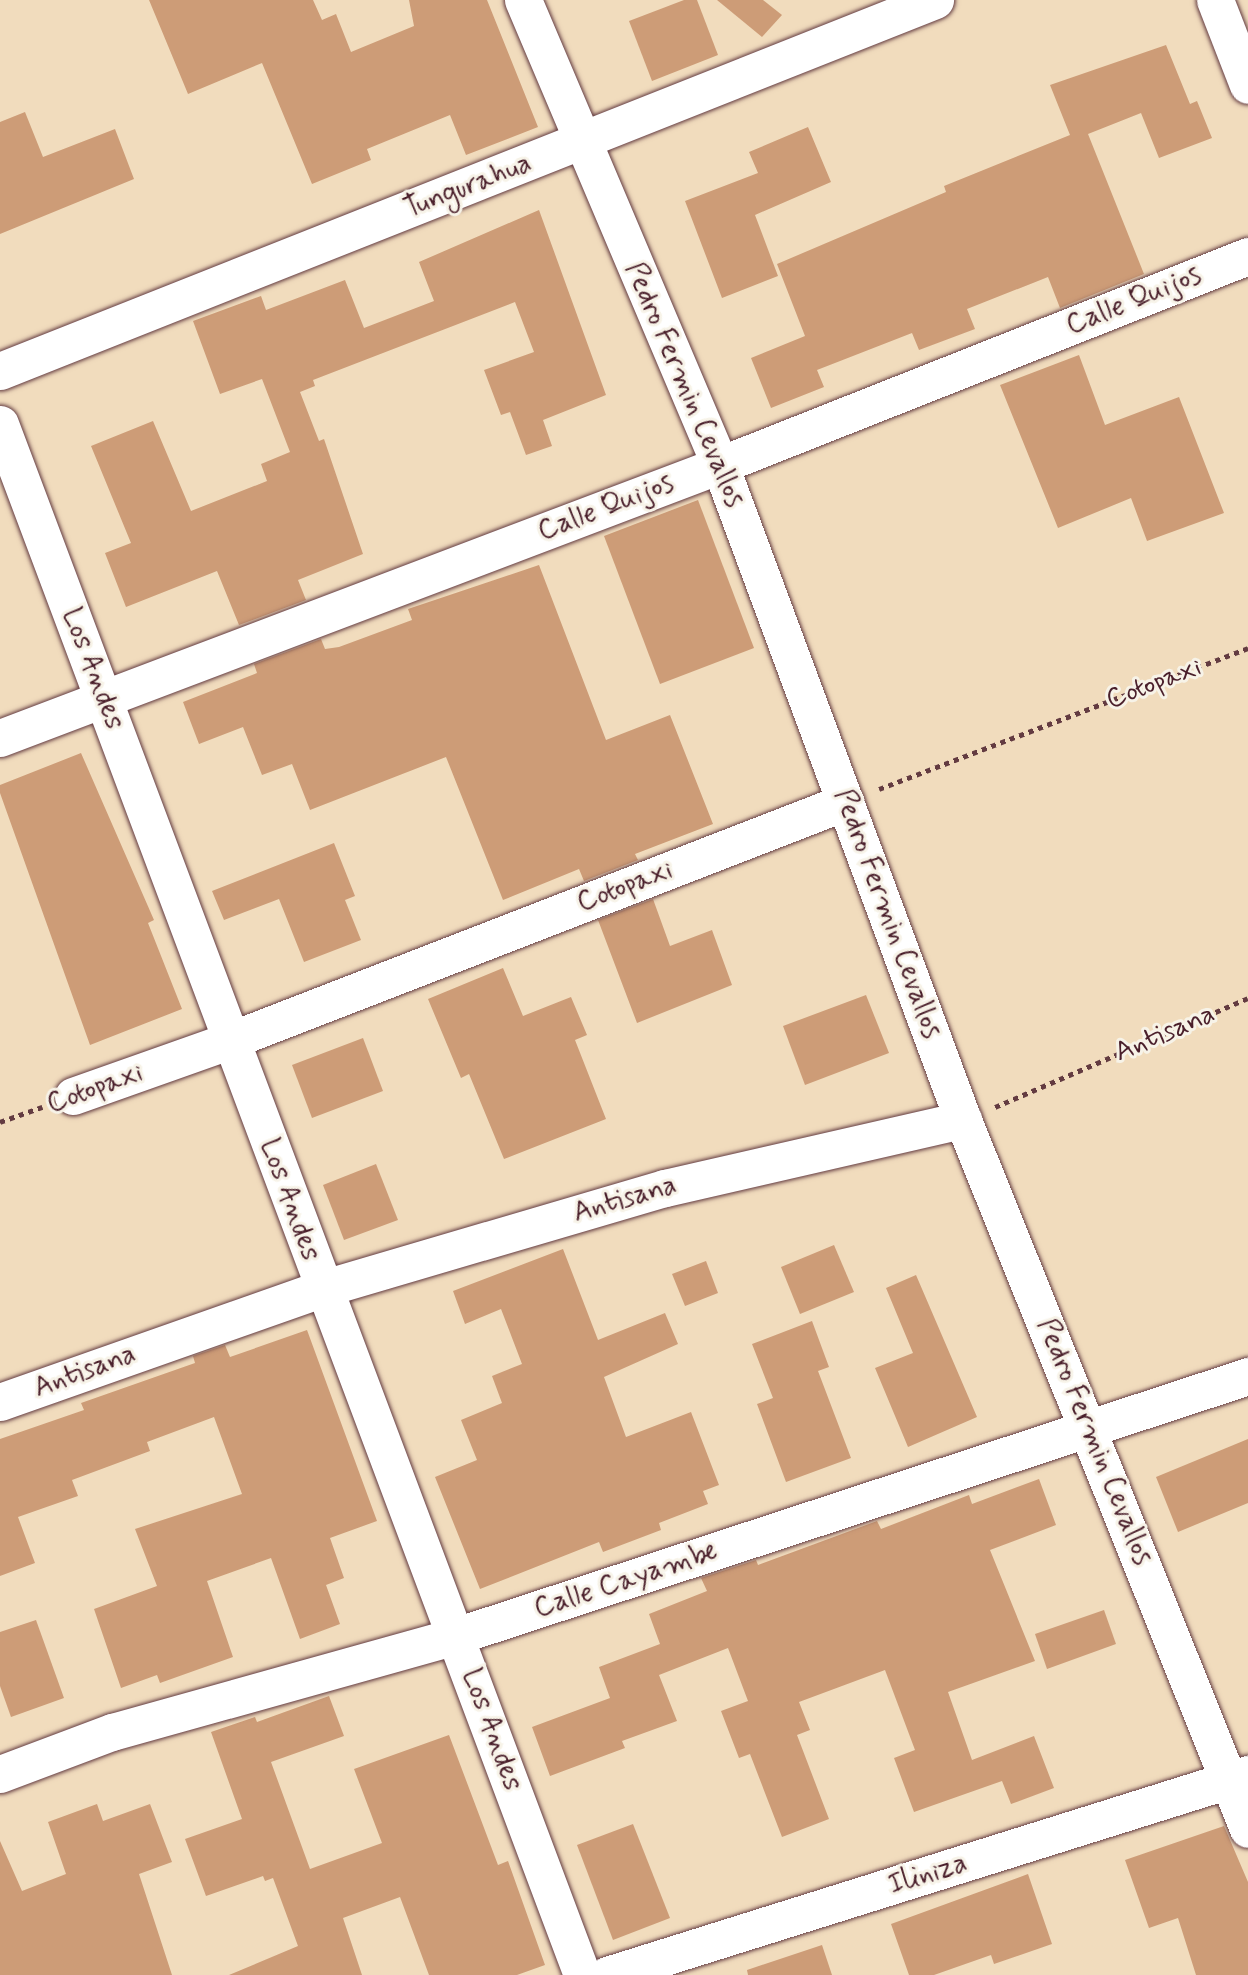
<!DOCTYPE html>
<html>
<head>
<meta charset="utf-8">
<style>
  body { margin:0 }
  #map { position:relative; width:1248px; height:1975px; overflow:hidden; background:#f1dcbd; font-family:Mynerve,sans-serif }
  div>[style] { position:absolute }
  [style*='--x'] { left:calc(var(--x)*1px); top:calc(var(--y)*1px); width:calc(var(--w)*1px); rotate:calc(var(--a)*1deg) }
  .building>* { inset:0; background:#cd9c77 }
  .path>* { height:4.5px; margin-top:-2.25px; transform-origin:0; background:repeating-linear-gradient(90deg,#633b41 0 5px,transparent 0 10px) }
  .roads { filter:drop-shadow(0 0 2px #633b41) drop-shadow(0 0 2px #633b41) }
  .street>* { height:37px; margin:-18.5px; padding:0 18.5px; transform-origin:18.5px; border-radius:18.5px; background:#fff }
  span { translate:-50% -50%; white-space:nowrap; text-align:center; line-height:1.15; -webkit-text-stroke:6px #f7f3e8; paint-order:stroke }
  .street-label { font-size:28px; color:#4a1f2b }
</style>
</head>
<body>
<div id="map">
  <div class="building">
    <div style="clip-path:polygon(149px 0,313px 0,322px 20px,336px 14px,351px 52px,414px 26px,409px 0,487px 0,538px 127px,466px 155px,450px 115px,367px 149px,371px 160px,312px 184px,262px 63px,188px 94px)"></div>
    <div style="clip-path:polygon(684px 0,697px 0,718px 55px,652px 81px,629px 21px)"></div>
    <div style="clip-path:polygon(717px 0,763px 0,782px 15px,762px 37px)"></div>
    <div style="clip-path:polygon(1166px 45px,1190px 104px,1197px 101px,1212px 138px,1159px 158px,1141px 113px,1088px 134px,1144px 274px,1060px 308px,1048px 277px,967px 309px,975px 329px,919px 350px,912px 333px,817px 370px,824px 387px,771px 408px,751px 358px,805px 336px,777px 264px,946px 192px,944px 186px,1070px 135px,1050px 85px)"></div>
    <div style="clip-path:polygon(25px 112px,43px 157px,115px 129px,134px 179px,0 234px,0 122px)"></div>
    <div style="clip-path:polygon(808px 127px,831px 182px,755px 215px,778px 276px,722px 298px,685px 201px,758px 173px,749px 152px)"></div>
    <div style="clip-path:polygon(539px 210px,606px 395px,543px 420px,552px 446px,526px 455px,510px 412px,501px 415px,484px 370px,534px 352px,515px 302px,313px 380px,315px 386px,300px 392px,319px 441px,324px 439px,363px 554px,298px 580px,306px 600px,239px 625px,217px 571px,126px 607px,105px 553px,131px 543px,91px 446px,153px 421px,191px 511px,267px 481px,261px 464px,290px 452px,262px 379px,220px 394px,193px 321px,261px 296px,266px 310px,345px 280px,364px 328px,434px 301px,419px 262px)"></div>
    <div style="clip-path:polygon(1079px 355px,1105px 425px,1179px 397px,1224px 513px,1147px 541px,1131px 498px,1058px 528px,1000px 385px)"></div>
    <div style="clip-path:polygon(698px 500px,754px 648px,660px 684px,604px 536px)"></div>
    <div style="clip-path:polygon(539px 565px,606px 740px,670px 715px,713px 824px,635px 854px,638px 860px,584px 881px,579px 869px,503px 900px,446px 757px,310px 810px,292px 764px,262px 775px,243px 727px,199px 744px,183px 702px,257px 673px,254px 664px,321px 639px,325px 649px,339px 647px,412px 620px,408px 609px)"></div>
    <div style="clip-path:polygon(81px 753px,154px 920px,148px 923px,182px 1009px,90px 1045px,0 793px,0 785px)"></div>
    <div style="clip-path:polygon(334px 843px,355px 896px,345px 900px,361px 940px,304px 962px,279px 899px,224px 920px,212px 891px)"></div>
    <div style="clip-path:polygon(653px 899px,670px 946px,712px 930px,732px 985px,637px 1023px,598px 920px)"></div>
    <div style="clip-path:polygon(503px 968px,523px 1016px,571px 997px,587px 1035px,575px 1040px,606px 1119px,504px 1159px,469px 1074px,461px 1078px,428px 999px)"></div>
    <div style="clip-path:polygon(866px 995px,889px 1053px,805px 1085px,783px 1026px)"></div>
    <div style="clip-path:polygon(363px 1038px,383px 1091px,312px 1118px,292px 1065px)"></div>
    <div style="clip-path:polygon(376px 1164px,398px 1220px,344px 1240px,323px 1185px)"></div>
    <div style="clip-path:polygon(834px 1245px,854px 1292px,800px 1314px,781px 1267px)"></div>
    <div style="clip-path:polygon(563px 1249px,598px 1340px,665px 1313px,678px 1344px,604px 1377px,626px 1437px,691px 1412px,719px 1485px,703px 1491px,708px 1504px,659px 1523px,661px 1530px,603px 1552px,599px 1542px,480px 1589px,435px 1477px,477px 1460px,461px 1420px,502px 1403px,492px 1376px,522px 1364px,501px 1309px,465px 1324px,453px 1291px)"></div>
    <div style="clip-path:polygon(706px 1261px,718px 1293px,685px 1306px,672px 1274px)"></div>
    <div style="clip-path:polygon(916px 1275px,977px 1417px,908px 1447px,875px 1368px,913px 1353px,886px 1288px)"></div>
    <div style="clip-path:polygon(812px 1321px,829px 1367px,818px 1371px,851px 1458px,786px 1482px,757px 1404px,773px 1398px,752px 1344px)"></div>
    <div style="clip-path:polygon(307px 1330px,377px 1521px,330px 1538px,344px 1578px,326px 1585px,340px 1624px,300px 1639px,271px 1558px,207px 1581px,233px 1657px,160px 1683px,157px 1675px,121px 1688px,94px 1609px,157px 1586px,135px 1529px,242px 1494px,214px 1417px,147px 1442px,150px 1451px,72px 1480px,78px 1496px,18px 1517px,35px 1563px,0 1576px,0 1439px,84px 1410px,81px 1403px,195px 1363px,193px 1356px,225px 1345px,230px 1357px)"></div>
    <div style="clip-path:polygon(1248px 1439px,1248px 1503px,1178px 1532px,1156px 1477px)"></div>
    <div style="clip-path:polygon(1039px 1479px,1056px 1525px,990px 1550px,1035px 1661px,948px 1692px,972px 1760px,1034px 1736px,1054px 1788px,1011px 1804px,1002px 1781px,914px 1812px,894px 1758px,915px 1750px,885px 1670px,799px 1702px,810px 1730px,797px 1735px,829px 1819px,782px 1837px,750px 1754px,739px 1758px,721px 1711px,748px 1701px,728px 1648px,659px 1675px,677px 1721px,622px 1741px,625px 1748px,550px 1776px,532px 1727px,610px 1698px,599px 1667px,660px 1644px,649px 1614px,707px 1591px,701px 1578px,756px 1560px,758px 1565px,877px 1521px,881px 1529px,969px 1495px,972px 1504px)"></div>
    <div style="clip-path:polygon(1104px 1610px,1116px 1644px,1047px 1669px,1035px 1634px)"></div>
    <div style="clip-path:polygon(36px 1620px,64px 1698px,11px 1717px,0 1686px,0 1632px)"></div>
    <div style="clip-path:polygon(329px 1696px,344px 1736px,271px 1762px,310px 1869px,382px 1843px,354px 1769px,449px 1735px,498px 1865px,508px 1861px,545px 1965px,517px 1975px,429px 1975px,400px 1897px,343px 1918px,362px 1975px,229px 1975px,298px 1946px,273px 1878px,265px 1881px,263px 1876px,206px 1896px,185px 1839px,242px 1819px,211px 1732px,255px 1717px,257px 1722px)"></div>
    <div style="clip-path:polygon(97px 1804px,103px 1821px,150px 1804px,172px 1862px,139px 1874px,172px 1975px,0 1975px,0 1841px,22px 1891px,66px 1874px,48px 1822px)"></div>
    <div style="clip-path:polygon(633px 1824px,670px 1918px,613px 1940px,577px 1845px)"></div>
    <div style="clip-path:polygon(1224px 1826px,1248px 1882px,1248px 1975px,1196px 1975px,1178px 1918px,1149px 1928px,1125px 1860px)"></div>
    <div style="clip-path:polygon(1028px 1874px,1052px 1944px,994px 1964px,991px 1955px,934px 1975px,909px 1975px,891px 1924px)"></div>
    <div style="clip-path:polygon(822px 1945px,832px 1975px,748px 1975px,747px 1970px)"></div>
  </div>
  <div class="path">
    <div style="--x:879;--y:789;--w:395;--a:-20.9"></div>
    <div style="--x:995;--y:1107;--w:275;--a:-23.3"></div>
    <div style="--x:0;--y:1122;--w:45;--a:-19.7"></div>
  </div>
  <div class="roads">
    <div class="street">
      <div style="--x:523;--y:0;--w:505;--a:67.04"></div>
      <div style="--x:720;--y:465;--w:699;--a:69.65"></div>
      <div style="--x:963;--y:1120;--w:764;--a:68.1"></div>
      <div style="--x:1215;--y:0;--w:91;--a:68.8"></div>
      <div style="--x:0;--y:371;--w:1006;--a:-21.64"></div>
      <div style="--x:0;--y:424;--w:1657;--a:69.43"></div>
      <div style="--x:0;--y:738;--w:770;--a:-20.77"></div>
      <div style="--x:720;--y:465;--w:568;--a:-21.6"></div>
      <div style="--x:73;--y:1096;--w:168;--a:-19.5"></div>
      <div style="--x:231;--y:1040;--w:659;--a:-21.19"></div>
      <div style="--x:0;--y:1402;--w:340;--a:-19.4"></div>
      <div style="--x:321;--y:1289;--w:359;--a:-16.4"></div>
      <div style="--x:665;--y:1188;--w:306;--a:-12.9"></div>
      <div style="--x:0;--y:1774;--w:120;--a:-20.6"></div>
      <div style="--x:112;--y:1732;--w:357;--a:-15.6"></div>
      <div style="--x:456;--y:1636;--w:834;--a:-18.17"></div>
      <div style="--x:607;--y:1975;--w:672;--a:-17.41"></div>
    </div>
  </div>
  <div class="street-label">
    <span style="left:468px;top:187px;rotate:-21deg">Tungurahua</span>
    <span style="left:1134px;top:301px;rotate:-22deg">Calle Quijos</span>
    <span style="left:684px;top:385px;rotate:67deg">Pedro Fermin Cevallos</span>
    <span style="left:606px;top:508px;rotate:-21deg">Calle Quijos</span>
    <span style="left:92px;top:669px;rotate:69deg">Los Andes</span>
    <span style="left:1154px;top:684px;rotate:-21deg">Cotopaxi</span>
    <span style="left:625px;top:887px;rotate:-21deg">Cotopaxi</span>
    <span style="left:887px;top:914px;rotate:70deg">Pedro Fermin Cevallos</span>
    <span style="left:1165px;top:1034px;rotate:-23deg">Antisana</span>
    <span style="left:95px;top:1089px;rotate:-20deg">Cotopaxi</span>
    <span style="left:289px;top:1200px;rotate:70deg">Los Andes</span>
    <span style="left:625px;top:1200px;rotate:-16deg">Antisana</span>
    <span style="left:85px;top:1372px;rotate:-20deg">Antisana</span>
    <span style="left:1094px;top:1442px;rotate:68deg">Pedro Fermin Cevallos</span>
    <span style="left:626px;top:1581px;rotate:-18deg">Calle Cayambe</span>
    <span style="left:491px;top:1730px;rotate:70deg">Los Andes</span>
    <span style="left:928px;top:1875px;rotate:-17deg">Iliniza</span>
  </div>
</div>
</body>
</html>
